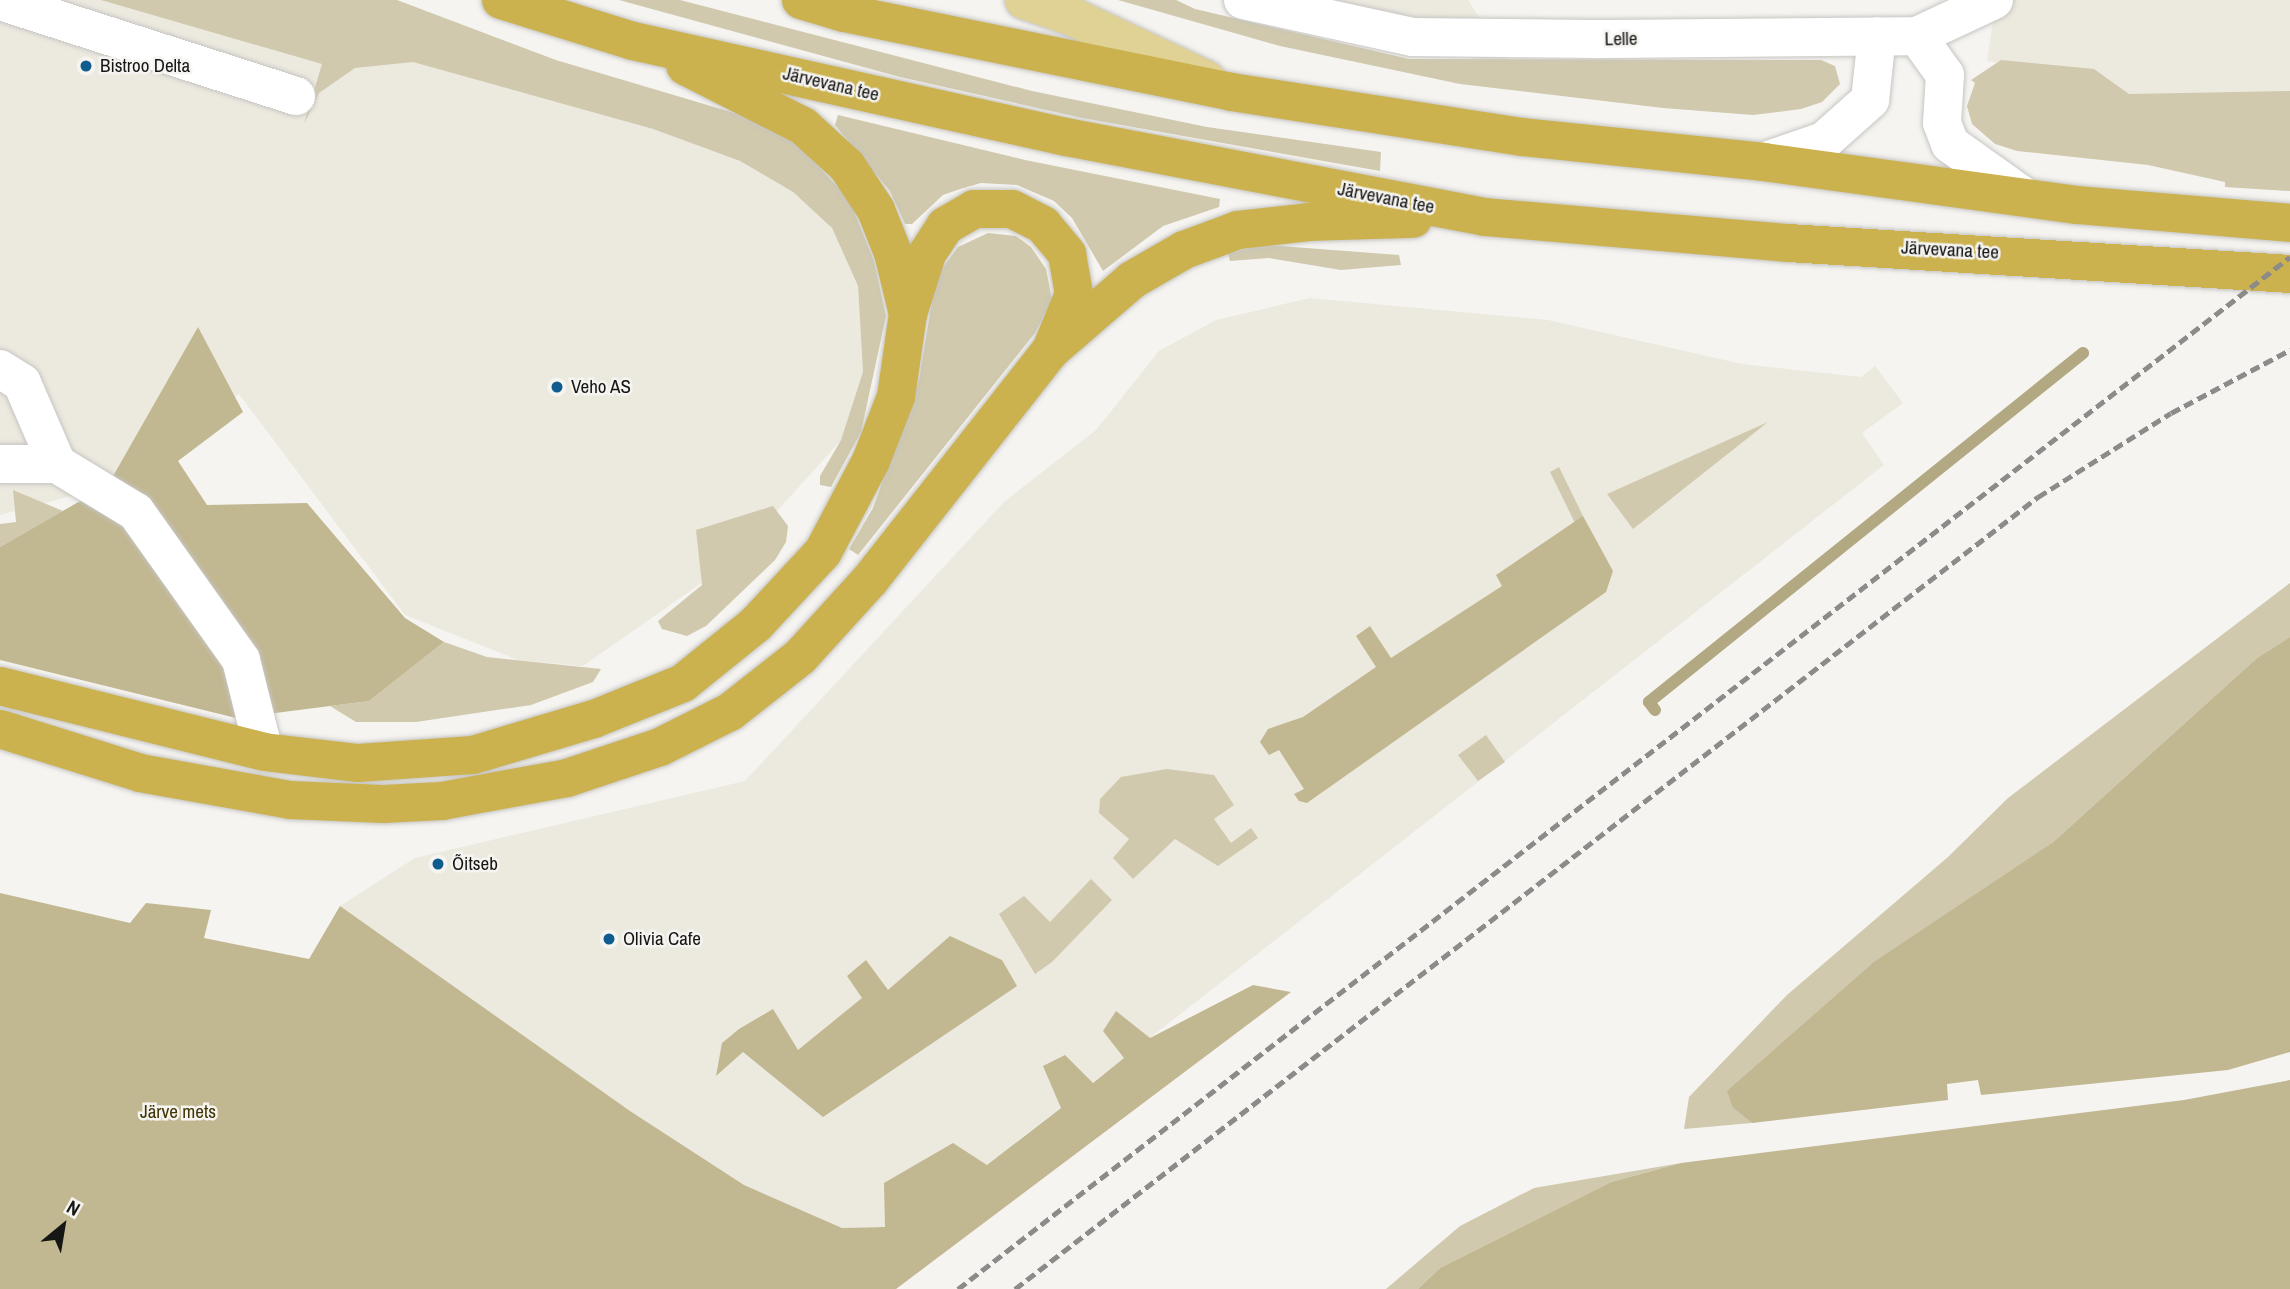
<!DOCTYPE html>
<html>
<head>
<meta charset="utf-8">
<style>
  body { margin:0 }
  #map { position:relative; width:2290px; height:1289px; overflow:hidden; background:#f5f4f1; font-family:"Archivo Narrow",sans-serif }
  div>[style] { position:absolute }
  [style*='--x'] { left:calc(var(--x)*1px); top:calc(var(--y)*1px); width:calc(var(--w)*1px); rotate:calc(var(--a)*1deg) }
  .built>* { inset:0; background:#ece9df }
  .green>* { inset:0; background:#d0c9ad }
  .forest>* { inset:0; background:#c1b791 }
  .stream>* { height:12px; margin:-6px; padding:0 6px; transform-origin:6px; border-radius:6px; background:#b2a882 }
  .roads { filter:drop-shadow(0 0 2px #c6c5c2) drop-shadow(0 0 2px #c6c5c2) }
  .minor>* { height:38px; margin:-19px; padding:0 19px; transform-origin:19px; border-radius:19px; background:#fff }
  .major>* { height:38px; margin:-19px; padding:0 19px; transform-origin:19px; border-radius:19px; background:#e0d195 }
  .highway>* { height:38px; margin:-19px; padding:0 19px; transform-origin:19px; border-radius:19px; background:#ccb24e }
  .rail>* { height:5px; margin-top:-2.5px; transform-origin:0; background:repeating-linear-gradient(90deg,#8c8b89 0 10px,transparent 0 15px) }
  .dots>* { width:19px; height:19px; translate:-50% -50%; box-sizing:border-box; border:4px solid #f5f4f1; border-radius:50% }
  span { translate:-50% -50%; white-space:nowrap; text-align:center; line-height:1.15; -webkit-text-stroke:5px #f5f4f1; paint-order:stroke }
  .street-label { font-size:19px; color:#161615 }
  .poi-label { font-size:19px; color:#161615 }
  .left { translate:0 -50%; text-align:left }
  .park-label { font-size:19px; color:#413503 }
  .north { position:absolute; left:28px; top:1191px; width:70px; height:70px; -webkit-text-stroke:5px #f5f4f1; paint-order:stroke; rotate:30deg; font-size:19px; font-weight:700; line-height:28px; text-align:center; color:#161615 }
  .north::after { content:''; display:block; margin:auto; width:24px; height:32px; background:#161615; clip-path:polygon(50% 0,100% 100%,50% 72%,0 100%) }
</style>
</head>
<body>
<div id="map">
  <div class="built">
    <div style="clip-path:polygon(0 0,171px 0,452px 71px,653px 129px,740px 161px,793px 192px,832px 228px,858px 286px,863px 372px,844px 437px,730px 563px,583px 666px,518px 660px,405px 615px,239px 394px,108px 486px,0 515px)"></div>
    <div style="clip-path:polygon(1281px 0,1468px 0,1513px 70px)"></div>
    <div style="clip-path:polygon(1996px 0,2290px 0,2290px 92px,2129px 99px,2093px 75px,1987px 61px)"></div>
    <div style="clip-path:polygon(1310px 298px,1548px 320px,1742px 364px,1861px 377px,1875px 366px,1903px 403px,1862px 433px,1884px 465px,987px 1165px,953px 1143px,885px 1227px,842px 1228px,744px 1185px,630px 1111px,340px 906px,415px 858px,745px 781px,1004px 502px,1096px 430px,1159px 351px,1216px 320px)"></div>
  </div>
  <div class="green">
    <div style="clip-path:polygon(101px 0,397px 0,556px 60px,741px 115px,796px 141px,850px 201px,874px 261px,886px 316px,861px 432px,831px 487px,820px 485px,820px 476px,841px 440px,863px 372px,858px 286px,832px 228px,793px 192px,740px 161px,653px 129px,413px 62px,355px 68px,319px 93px,304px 124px,322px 64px)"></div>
    <div style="clip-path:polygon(619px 0,680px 0,1032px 91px,1207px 127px,1381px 152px,1380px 171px,1082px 118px,900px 77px)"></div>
    <div style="clip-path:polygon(1118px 0,1176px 0,1195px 9px,1409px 59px,1821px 60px,1835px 66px,1840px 84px,1822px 102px,1801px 109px,1753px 115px,1663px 108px,1460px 84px,1280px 46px)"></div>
    <div style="clip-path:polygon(2001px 60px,2094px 69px,2129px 94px,2290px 91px,2290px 191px,2225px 187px,2225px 182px,2148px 165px,2017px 151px,1995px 144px,1972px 124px,1967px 106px,1975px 83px,1971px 80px)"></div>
    <div style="clip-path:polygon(838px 115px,1025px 160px,1220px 199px,1219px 207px,1163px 226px,1103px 271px,1072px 218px,1054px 201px,1017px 185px,981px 183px,960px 189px,943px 195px,912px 224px,905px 224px,890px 191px,835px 125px)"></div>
    <div style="clip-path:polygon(988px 233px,1016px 236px,1031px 247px,1046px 269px,1052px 300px,1035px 333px,858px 555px,849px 549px,873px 508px,919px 380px,936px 277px,958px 247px)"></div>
    <div style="clip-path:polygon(1265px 245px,1399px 255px,1401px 265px,1341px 270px,1269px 258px,1230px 261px,1228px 253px)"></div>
    <div style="clip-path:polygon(1768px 422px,1633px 529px,1607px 494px)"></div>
    <div style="clip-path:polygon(1559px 467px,1583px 516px,1575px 523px,1550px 472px)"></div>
    <div style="clip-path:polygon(13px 490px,63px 511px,0 547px,0 524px,16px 522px)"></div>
    <div style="clip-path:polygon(773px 506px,788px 526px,786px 542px,775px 560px,706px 626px,687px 636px,662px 629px,658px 621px,702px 585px,696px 530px)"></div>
    <div style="clip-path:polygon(2290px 583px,2290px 637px,2257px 658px,2052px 843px,1733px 1108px,1752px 1123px,1684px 1129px,1689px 1097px,1787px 995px,1948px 857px,2008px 798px)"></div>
    <div style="clip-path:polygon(444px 642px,487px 657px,601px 669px,593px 682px,531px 705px,416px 722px,356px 722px,330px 706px,369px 701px)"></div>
    <div style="clip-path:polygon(1486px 735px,1505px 762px,1478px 781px,1458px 755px)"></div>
    <div style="clip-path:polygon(1167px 769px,1214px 775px,1234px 805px,1214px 819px,1231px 843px,1251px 828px,1258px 838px,1218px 866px,1175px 839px,1133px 879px,1113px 858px,1129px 839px,1099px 813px,1100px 799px,1121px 777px)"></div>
    <div style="clip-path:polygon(1091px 879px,1112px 900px,1052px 962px,1035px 974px,999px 914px,1024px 896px,1050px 922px)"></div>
    <div style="clip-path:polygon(1681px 1163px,1611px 1182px,1440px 1268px,1418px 1289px,1386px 1289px,1460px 1226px,1534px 1188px)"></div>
  </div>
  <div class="forest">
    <div style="clip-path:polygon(198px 327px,243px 412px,178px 461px,207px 505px,307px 503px,405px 618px,444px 642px,369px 701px,236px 718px,0 660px,0 547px,108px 485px)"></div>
    <div style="clip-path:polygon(1583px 516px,1613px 571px,1606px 592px,1307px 803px,1299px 801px,1294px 794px,1304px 789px,1279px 750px,1269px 755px,1260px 742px,1268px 729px,1303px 717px,1376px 667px,1356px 636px,1370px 626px,1391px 658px,1502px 586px,1496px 575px)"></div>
    <div style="clip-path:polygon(2290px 637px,2290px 1052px,2228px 1070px,1981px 1095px,1978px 1080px,1947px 1084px,1948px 1100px,1752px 1123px,1733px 1108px,1727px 1091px,1874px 962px,2052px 843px,2257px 658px)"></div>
    <div style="clip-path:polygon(0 893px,130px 923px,146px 903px,211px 910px,204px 938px,309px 959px,340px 906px,630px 1111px,744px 1185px,842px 1228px,885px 1227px,884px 1183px,953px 1143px,987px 1165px,1061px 1108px,1043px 1066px,1065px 1055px,1093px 1083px,1124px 1058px,1103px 1031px,1116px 1011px,1150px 1038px,1253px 985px,1291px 992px,896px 1289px,0 1289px)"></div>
    <div style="clip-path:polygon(950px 936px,1002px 960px,1017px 986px,823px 1117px,743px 1052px,716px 1076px,722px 1043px,739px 1029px,773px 1009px,798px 1050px,862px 998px,847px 976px,866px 960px,888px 990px)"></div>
    <div style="clip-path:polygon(2290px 1080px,2290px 1289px,1418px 1289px,1440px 1268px,1611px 1182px,1681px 1163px,2184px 1100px)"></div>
  </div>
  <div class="stream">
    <div style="--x:1655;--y:710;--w:10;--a:-127"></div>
    <div style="--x:1649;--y:702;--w:557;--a:-38.8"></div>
  </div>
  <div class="roads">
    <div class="minor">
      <div style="--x:1243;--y:0;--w:174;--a:12.3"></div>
      <div style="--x:1413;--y:37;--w:184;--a:0.6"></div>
      <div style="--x:1597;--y:39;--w:320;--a:-0.5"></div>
      <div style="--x:1917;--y:36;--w:85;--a:-25.1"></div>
      <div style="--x:0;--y:1;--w:311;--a:17.8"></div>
      <div style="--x:1917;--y:36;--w:48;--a:54.3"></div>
      <div style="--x:1945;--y:75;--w:48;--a:93.6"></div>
      <div style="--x:1942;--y:123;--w:22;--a:69"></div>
      <div style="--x:1950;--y:144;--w:93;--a:35.4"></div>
      <div style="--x:1763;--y:162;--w:65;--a:-19"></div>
      <div style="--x:1824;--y:141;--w:62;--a:-41.7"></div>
      <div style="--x:1870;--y:100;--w:64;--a:-83.8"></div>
      <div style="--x:0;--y:369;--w:26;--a:32"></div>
      <div style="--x:22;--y:383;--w:88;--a:66.6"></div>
      <div style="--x:0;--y:464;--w:57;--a:0"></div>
      <div style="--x:57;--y:464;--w:92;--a:31.3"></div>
      <div style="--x:136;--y:512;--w:181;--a:54.6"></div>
      <div style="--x:241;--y:660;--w:95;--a:76"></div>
    </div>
    <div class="major">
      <div style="--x:1024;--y:0;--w:52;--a:19.1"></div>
      <div style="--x:1073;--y:17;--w:148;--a:25.2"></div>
    </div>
    <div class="highway">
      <div style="--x:501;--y:0;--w:138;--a:17.3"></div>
      <div style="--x:633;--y:41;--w:444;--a:12.5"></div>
      <div style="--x:1066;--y:137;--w:427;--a:10.8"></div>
      <div style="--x:1485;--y:217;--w:304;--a:4.9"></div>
      <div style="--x:1788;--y:243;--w:503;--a:3.53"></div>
      <div style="--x:801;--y:0;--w:45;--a:16.8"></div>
      <div style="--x:844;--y:13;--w:395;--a:11.5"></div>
      <div style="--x:1231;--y:92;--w:295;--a:8.8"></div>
      <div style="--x:1523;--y:137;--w:241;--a:5.9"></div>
      <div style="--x:1763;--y:162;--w:317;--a:7.8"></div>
      <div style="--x:2077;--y:205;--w:214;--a:4.8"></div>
      <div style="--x:908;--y:314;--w:63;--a:-72.4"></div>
      <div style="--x:927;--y:254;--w:33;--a:-57"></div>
      <div style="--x:945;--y:226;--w:34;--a:-30"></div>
      <div style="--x:974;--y:209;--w:38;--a:0"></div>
      <div style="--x:1012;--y:209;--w:35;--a:27"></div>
      <div style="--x:1043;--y:225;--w:38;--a:50"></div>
      <div style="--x:1067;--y:254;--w:41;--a:80.1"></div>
      <div style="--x:1074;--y:294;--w:55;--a:112.4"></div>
      <div style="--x:0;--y:686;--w:272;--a:14"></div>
      <div style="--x:264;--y:752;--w:95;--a:6.7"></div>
      <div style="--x:358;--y:763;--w:115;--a:-4"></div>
      <div style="--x:473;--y:755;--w:126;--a:-16.6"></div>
      <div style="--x:594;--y:719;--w:96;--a:-22"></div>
      <div style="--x:683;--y:683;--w:94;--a:-38.9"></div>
      <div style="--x:756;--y:624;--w:98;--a:-47.1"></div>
      <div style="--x:823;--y:552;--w:103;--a:-62.2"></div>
      <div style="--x:871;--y:461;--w:69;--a:-68.7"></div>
      <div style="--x:896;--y:397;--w:84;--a:-81.8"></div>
      <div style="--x:908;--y:314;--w:63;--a:-103.8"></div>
      <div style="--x:893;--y:253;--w:46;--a:-111.6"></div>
      <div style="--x:876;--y:210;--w:53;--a:-123.4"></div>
      <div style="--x:847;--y:166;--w:59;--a:-137.7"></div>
      <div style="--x:803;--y:126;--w:132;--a:-153"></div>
      <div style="--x:0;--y:729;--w:147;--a:17.4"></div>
      <div style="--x:140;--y:773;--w:152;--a:10.2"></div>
      <div style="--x:290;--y:800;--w:93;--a:2.5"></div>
      <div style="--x:383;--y:804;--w:59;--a:-2.9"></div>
      <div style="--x:442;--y:801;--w:127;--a:-10.4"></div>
      <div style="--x:567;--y:778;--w:98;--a:-18.4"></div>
      <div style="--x:660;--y:747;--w:78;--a:-26.6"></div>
      <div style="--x:730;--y:712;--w:89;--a:-38.2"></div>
      <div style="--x:800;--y:657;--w:104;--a:-47.7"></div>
      <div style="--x:870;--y:580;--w:293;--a:-51.8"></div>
      <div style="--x:1051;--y:350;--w:107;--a:-40.8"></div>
      <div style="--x:1132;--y:280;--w:60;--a:-30"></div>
      <div style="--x:1184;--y:250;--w:58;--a:-20.3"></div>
      <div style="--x:1238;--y:230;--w:71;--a:-6.4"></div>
      <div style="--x:1309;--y:222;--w:104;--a:-1.7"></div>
    </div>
  </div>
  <div class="rail">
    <div style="--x:958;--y:1289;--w:1685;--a:-37.77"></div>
    <div style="--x:1015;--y:1289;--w:1294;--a:-37.75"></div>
    <div style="--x:2038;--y:497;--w:157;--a:-32.3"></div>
    <div style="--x:2171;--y:413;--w:135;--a:-27.9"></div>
  </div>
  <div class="dots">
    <div style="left:86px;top:66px;background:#105c8f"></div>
    <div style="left:557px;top:387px;background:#105c8f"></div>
    <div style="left:438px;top:864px;background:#105c8f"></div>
    <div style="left:609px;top:939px;background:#105c8f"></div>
  </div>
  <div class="street-label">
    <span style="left:1621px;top:39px;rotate:-1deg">Lelle</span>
    <span style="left:831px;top:84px;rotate:13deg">Järvevana tee</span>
    <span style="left:1386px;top:198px;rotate:11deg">Järvevana tee</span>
    <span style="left:1950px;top:250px;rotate:3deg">Järvevana tee</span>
  </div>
  <div class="poi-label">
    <span class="left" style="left:100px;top:66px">Bistroo Delta</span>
    <span class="left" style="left:571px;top:387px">Veho AS</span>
    <span class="left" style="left:452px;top:864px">Õitseb</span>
    <span class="left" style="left:623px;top:939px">Olivia Cafe</span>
  </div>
  <div class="park-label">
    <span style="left:178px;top:1112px">Järve mets</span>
  </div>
  <div class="north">N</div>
</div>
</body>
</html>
